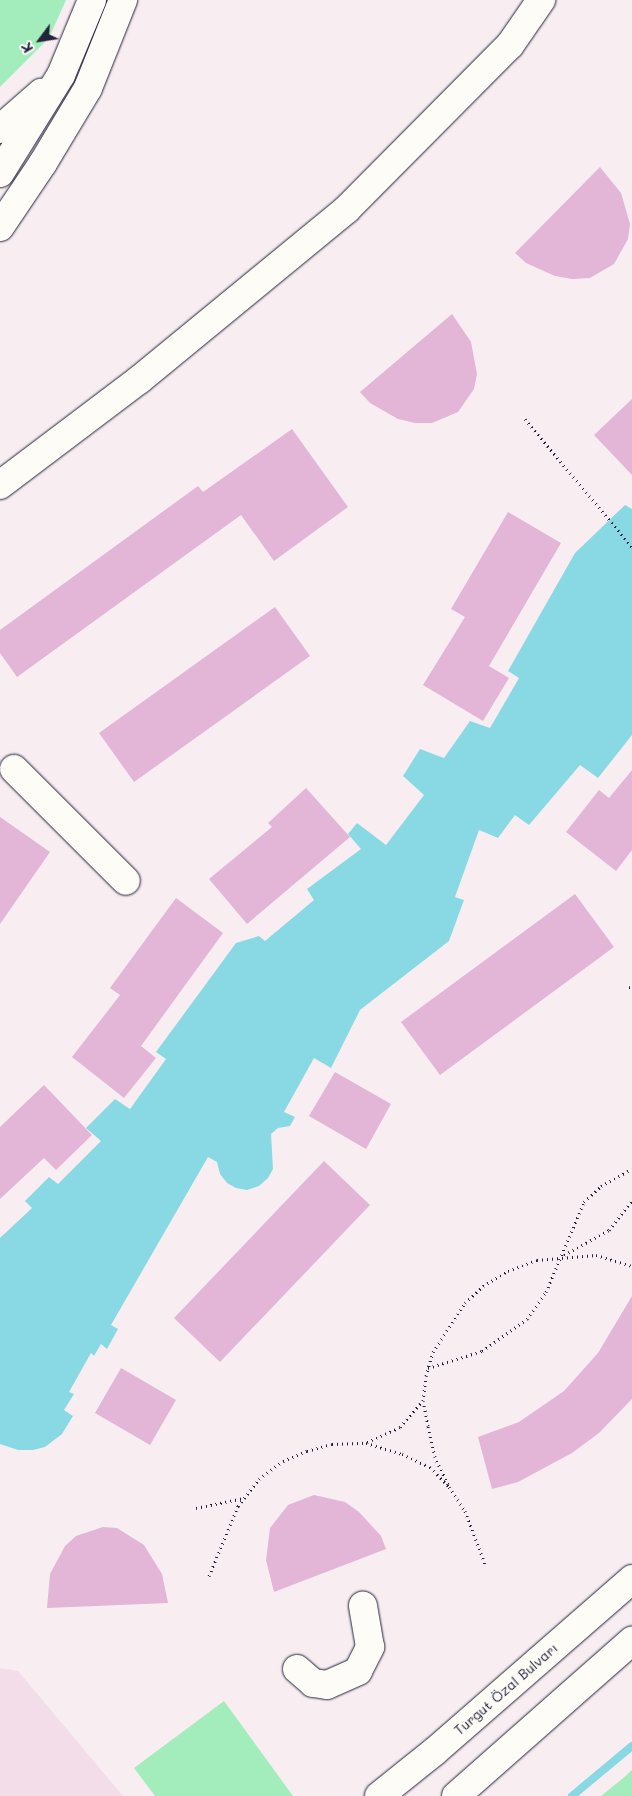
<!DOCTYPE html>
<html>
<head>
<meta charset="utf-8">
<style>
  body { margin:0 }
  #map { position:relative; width:632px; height:1796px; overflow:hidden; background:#f8eef1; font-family:Mali,sans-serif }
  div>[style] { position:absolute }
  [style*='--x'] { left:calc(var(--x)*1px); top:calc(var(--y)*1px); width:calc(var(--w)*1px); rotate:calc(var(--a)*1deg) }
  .built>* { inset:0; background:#f2dde9 }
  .green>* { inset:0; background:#a3ecbb }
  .water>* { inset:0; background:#89d9e4 }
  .stream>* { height:8px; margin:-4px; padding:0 4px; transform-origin:4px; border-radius:4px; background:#89d9e4 }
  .building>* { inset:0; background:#e3b5d7 }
  .path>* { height:3px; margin-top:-1.5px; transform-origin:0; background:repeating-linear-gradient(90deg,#22223b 0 1px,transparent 0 5px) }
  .roads { filter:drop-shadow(0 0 1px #22223b) drop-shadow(0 0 1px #22223b) }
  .minor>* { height:28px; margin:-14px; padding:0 14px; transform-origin:14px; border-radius:14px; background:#fdfcf7 }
  .major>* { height:28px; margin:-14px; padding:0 14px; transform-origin:14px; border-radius:14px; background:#fdfcf7 }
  span { translate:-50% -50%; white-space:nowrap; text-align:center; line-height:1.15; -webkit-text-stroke:5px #fdfcf7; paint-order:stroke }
  .street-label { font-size:14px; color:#22223b }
  .north { position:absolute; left:15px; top:15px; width:50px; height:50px; -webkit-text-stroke:4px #fdfcf7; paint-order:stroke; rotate:239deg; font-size:14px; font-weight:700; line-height:20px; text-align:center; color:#22223b }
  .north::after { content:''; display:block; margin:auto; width:18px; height:22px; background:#22223b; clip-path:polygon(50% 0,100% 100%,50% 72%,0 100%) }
</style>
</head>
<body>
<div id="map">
  <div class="built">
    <div style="clip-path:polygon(0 1668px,18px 1671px,123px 1796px,0 1796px)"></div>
  </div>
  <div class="green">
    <div style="clip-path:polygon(0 0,66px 0,49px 38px,0 87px)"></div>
    <div style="clip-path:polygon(224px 1701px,293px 1796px,155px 1796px,134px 1768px)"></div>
    <div style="clip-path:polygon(632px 1770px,632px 1796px,601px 1796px,622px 1779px)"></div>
  </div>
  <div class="water">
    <div style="clip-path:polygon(625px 505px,632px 509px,632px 735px,598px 778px,580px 765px,529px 825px,515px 815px,498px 838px,479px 830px,455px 897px,464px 900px,449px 941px,360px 1010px,331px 1068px,314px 1058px,284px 1112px,295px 1117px,290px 1126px,278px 1128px,271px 1134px,273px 1169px,268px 1178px,259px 1186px,247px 1190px,236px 1188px,227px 1183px,220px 1174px,217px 1162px,208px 1157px,111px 1325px,118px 1329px,107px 1349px,101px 1344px,94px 1356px,91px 1353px,69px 1392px,74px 1394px,64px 1410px,73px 1416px,62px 1434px,45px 1447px,33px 1450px,18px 1450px,0 1444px,0 1238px,32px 1208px,25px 1201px,49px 1177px,58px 1184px,101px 1141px,86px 1128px,115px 1099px,130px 1109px,166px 1059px,156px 1052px,236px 943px,259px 936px,265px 941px,314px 900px,307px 889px,361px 849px,348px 834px,357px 823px,386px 845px,424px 795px,403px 776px,420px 749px,444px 758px,470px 721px,490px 728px,519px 678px,508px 671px,575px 553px)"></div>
  </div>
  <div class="stream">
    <div style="--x:572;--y:1796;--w:78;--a:-39.8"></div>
  </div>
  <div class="building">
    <div style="clip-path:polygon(600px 167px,621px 193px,630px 224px,628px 239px,614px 264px,590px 278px,572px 279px,555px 276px,526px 263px,515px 253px)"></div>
    <div style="clip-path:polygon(452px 314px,471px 342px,477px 374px,474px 389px,458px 412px,432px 423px,415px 423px,398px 419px,370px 403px,360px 392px)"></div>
    <div style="clip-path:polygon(632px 399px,632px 475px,594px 435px)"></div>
    <div style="clip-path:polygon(292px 429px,348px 507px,274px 561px,241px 515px,17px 677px,0 653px,0 630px,198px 486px,203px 492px)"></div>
    <div style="clip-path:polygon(508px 512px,561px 543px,489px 666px,509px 678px,483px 721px,423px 685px,465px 617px,451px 609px)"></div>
    <div style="clip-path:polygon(275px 607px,310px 656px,134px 782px,99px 733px)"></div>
    <div style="clip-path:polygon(632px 770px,632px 850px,616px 871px,566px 832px,599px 790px,609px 798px)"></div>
    <div style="clip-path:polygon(306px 788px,350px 837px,247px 924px,209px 879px,272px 827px,268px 823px)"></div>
    <div style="clip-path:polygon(0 817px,50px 852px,0 924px)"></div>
    <div style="clip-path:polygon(575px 894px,614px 947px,440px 1075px,401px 1022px)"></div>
    <div style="clip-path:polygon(176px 898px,223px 933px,141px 1046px,156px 1058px,124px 1098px,72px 1057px,120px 995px,110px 988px)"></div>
    <div style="clip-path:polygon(335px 1072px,391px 1104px,366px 1149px,309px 1116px)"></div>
    <div style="clip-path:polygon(44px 1085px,92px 1135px,56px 1170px,44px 1158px,0 1199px,0 1127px)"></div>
    <div style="clip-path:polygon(324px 1161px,370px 1205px,220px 1362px,174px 1318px)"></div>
    <div style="clip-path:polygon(632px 1296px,632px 1399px,599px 1433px,572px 1453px,518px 1482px,492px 1489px,478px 1437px,519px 1422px,564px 1391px,598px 1353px)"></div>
    <div style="clip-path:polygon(121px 1368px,176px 1400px,150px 1445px,95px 1413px)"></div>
    <div style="clip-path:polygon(314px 1495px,345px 1502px,359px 1512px,381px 1536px,386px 1549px,274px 1592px,266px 1560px,270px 1528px,288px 1505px)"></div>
    <div style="clip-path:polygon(103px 1527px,117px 1528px,144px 1545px,162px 1574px,168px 1603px,47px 1608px,50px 1574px,65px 1546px,76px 1536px)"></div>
  </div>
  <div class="path">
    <div style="--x:525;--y:419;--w:167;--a:50.1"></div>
    <div style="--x:629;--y:987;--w:3;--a:18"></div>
    <div style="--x:564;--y:1255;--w:51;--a:-29.1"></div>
    <div style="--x:609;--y:1230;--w:37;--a:-52"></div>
    <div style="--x:428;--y:1368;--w:57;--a:-17.5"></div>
    <div style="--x:482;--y:1351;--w:55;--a:-35.4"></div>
    <div style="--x:527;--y:1319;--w:33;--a:-55"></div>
    <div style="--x:546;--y:1292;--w:98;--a:-67.1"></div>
    <div style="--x:584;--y:1202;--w:23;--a:-43"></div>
    <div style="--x:601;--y:1186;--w:35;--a:-29"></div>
    <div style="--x:367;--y:1442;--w:36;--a:-24"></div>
    <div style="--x:400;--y:1427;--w:35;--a:-49"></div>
    <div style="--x:448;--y:1484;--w:30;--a:-116"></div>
    <div style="--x:435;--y:1457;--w:32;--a:-103"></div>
    <div style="--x:428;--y:1426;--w:25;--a:-101"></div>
    <div style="--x:423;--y:1401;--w:25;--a:-83"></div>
    <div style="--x:426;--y:1376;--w:25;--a:-74"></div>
    <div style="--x:433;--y:1352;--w:59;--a:-56.9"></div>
    <div style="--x:465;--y:1303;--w:25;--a:-43"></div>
    <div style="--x:483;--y:1286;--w:29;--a:-31"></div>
    <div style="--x:508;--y:1271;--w:31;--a:-21"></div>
    <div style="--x:537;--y:1260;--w:59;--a:-4.8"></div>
    <div style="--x:596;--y:1255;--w:38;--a:17"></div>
    <div style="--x:196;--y:1508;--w:49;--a:-11.8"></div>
    <div style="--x:209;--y:1576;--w:76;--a:-67.5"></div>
    <div style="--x:238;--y:1506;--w:34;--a:-52"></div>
    <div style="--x:259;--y:1479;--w:30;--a:-37"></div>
    <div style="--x:283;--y:1461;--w:26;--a:-23"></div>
    <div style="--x:307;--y:1451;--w:26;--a:-16"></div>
    <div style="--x:332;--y:1444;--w:34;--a:-2"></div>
    <div style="--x:366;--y:1443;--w:38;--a:17"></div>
    <div style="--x:402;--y:1454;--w:31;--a:25"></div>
    <div style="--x:430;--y:1467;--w:28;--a:46"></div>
    <div style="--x:449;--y:1487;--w:29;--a:56"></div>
    <div style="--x:465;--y:1511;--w:57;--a:69.3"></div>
  </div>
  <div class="roads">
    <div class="minor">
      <div style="--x:0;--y:129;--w:55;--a:-41.3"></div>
      <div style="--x:0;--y:173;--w:115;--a:-58.1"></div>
      <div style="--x:61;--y:75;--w:81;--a:-67.5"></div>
      <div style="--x:0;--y:227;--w:77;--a:-56.1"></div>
      <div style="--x:43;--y:163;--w:87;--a:-59"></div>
      <div style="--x:88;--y:88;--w:95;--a:-68.3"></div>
      <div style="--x:0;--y:485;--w:174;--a:-37.1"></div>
      <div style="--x:139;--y:380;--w:269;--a:-39.4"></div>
      <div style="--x:347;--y:209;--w:231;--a:-45.2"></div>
      <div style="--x:510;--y:45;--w:55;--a:-55.4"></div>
      <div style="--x:14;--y:769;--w:158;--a:45"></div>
      <div style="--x:297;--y:1669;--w:21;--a:41"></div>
      <div style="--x:313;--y:1683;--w:14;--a:8"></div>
      <div style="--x:327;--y:1685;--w:34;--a:-24"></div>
      <div style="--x:358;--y:1671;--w:27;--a:-63"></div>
      <div style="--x:370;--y:1647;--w:42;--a:-99.7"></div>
    </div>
    <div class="major">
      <div style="--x:379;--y:1796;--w:70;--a:-38.7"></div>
      <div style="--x:434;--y:1752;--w:263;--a:-41.1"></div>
      <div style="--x:456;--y:1796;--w:235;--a:-41.4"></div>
    </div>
  </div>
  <div class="street-label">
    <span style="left:506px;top:1689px;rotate:-41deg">Turgut Özal Bulvarı</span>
  </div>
  <div class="north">K</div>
</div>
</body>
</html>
